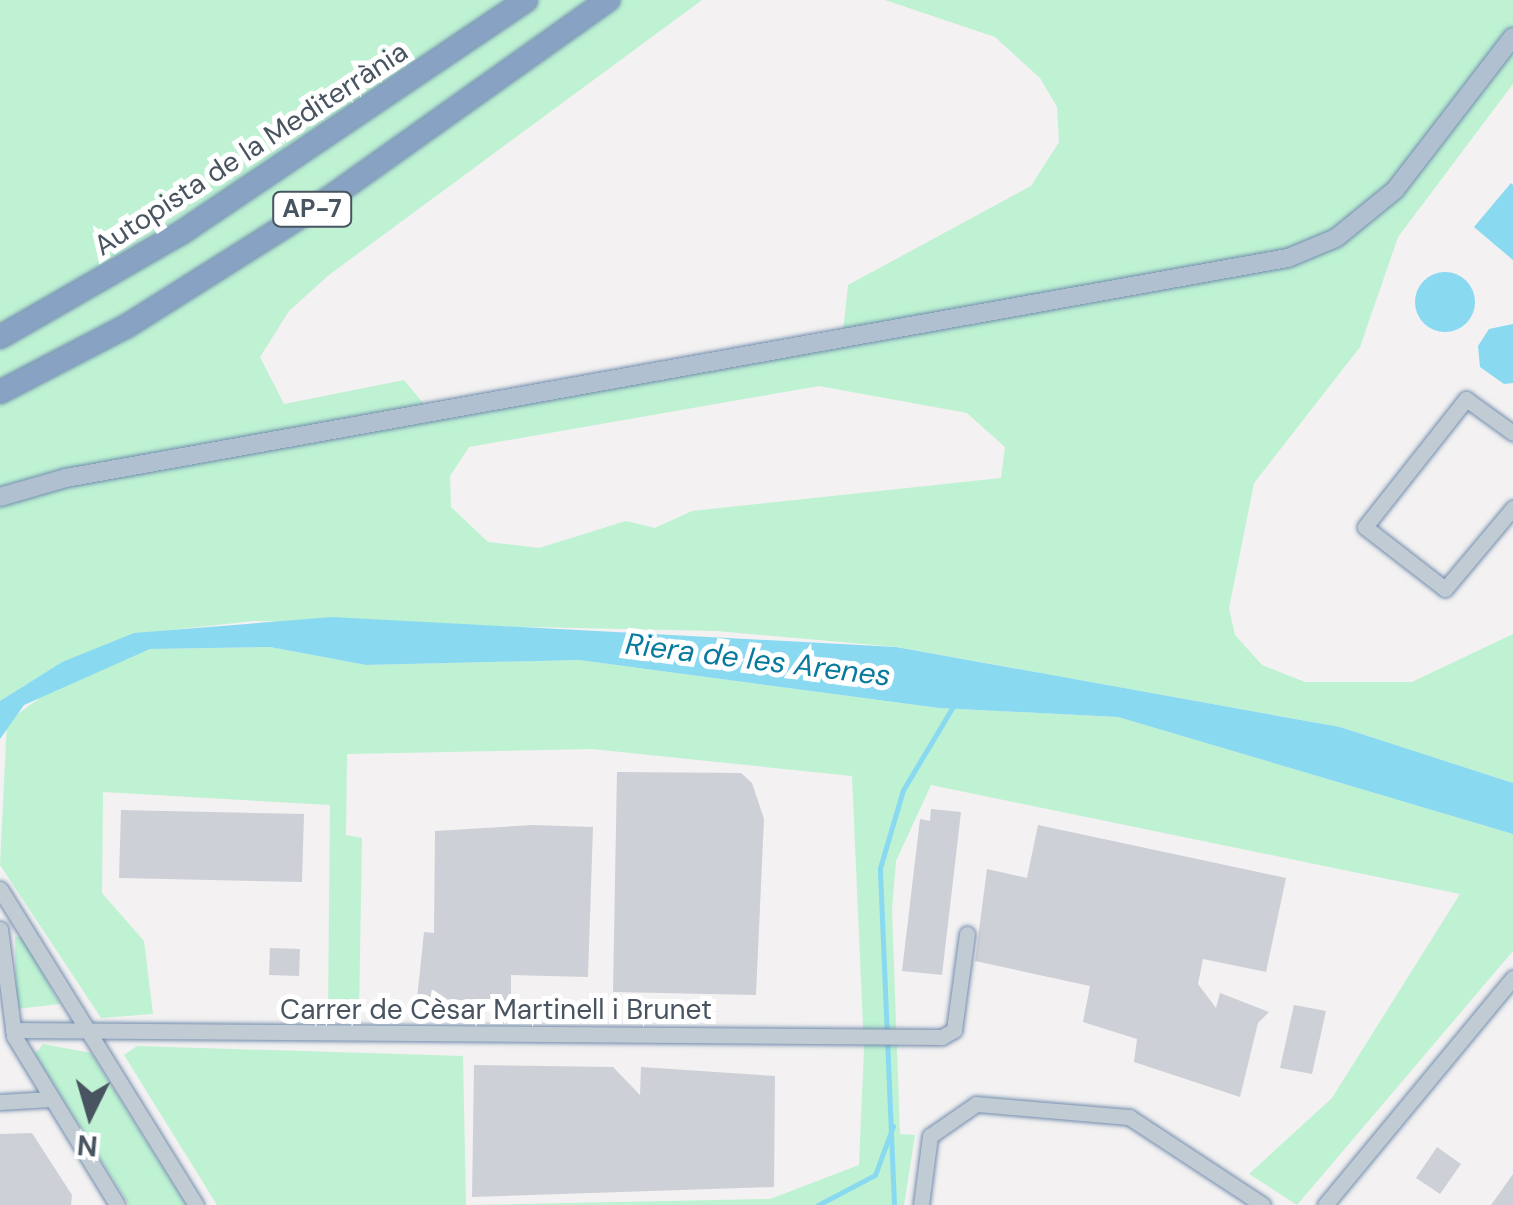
<!DOCTYPE html>
<html>
<head>
<meta charset="utf-8">
<style>
  body { margin:0 }
  #map { position:relative; width:1513px; height:1205px; overflow:hidden; background:#f3f1f1; font-family:"DM Sans",sans-serif }
  div>[style] { position:absolute }
  [style*='--x'] { left:calc(var(--x)*1px); top:calc(var(--y)*1px); width:calc(var(--w)*1px); rotate:calc(var(--a)*1deg) }
  .green>* { inset:0; background:#bef2d3 }
  .water>* { inset:0; background:#89d9f1 }
  .round { border-radius:50% }
  .stream>* { height:5px; margin:-2.5px; padding:0 2.5px; transform-origin:2.5px; border-radius:2.5px; background:#89d9f1 }
  .building>* { inset:0; background:#cdd0d6 }
  .roads { filter:drop-shadow(0 0 2px #728dae) drop-shadow(0 0 2px #728dae) }
  .minor>* { height:15px; margin:-7.5px; padding:0 7.5px; transform-origin:7.5px; border-radius:7.5px; background:#c1cbd3 }
  .major>* { height:18px; margin:-9px; padding:0 9px; transform-origin:9px; border-radius:9px; background:#b0c0d1 }
  .highway>* { height:22px; margin:-11px; padding:0 11px; transform-origin:11px; border-radius:11px; background:#87a2c2 }
  span { translate:-50% -50%; white-space:nowrap; text-align:center; line-height:1.15; -webkit-text-stroke:10px #fff; paint-order:stroke }
  .shield-label span { padding:2px 8px; background:#fff; border:2px solid; border-radius:8px; -webkit-text-stroke-width:0 }
  .shield-label { font-size:25px; color:#485460; font-weight:700 }
  .street-label { font-size:28px; color:#485460 }
  .water-label { font-size:30px; color:#077a9d; font-style:italic }
  .north { position:absolute; left:40px; top:1065px; width:100px; height:100px; -webkit-text-stroke:8px #fff; paint-order:stroke; rotate:185deg; font-size:28px; font-weight:700; line-height:40px; text-align:center; color:#485460 }
  .north::after { content:''; display:block; margin:auto; width:35px; height:45px; background:#485460; clip-path:polygon(50% 0,100% 100%,50% 72%,0 100%) }
</style>
</head>
<body>
<div id="map">
  <div class="green">
    <div style="clip-path:polygon(evenodd,0 0,702px 0,329px 275px,289px 311px,260px 357px,284px 404px,404px 380px,424px 404px,843px 332px,848px 285px,1031px 186px,1059px 142px,1057px 107px,1040px 78px,995px 37px,885px 0,1513px 0,1513px 84px,1398px 237px,1360px 347px,1254px 483px,1229px 608px,1235px 635px,1262px 665px,1305px 682px,1412px 682px,1513px 634px,1513px 783px,1340px 727px,897px 647px,717px 631px,253px 621px,135px 634px,62px 662px,0 701px,0 0,819px 386px,967px 413px,1005px 447px,1001px 478px,692px 511px,655px 528px,626px 521px,539px 548px,488px 542px,451px 507px,450px 476px,469px 447px,819px 386px)"></div>
    <div style="clip-path:polygon(270px 647px,366px 665px,579px 660px,939px 708px,1118px 717px,1513px 834px,1513px 951px,1297px 1205px,1249px 1174px,1332px 1098px,1460px 894px,931px 785px,896px 861px,892px 910px,900px 1134px,915px 1135px,904px 1205px,217px 1205px,124px 1055px,137px 1046px,463px 1056px,466px 1205px,770px 1199px,859px 1165px,864px 1049px,852px 776px,592px 749px,347px 754px,346px 835px,362px 838px,359px 1013px,328px 1013px,330px 805px,103px 792px,102px 893px,144px 941px,153px 1014px,101px 1018px,0 865px,7px 722px,48px 692px,150px 649px)"></div>
    <div style="clip-path:polygon(15px 936px,23px 938px,60px 1004px,16px 1009px)"></div>
    <div style="clip-path:polygon(43px 1044px,91px 1053px,186px 1205px,129px 1205px,35px 1054px)"></div>
  </div>
  <div class="water">
    <div style="clip-path:polygon(1511px 183px,1513px 185px,1513px 260px,1474px 227px)"></div>
    <div class="round" style="left:1415px;top:272px;width:60px;height:60px"></div>
    <div style="clip-path:polygon(1513px 324px,1513px 383px,1504px 384px,1480px 367px,1478px 346px,1489px 329px)"></div>
    <div style="clip-path:polygon(332px 617px,896px 647px,1340px 727px,1513px 783px,1513px 834px,1118px 717px,939px 708px,579px 660px,366px 665px,270px 647px,150px 649px,24px 705px,0 739px,0 701px,62px 662px,134px 633px)"></div>
  </div>
  <div class="stream">
    <div style="--x:818;--y:1205;--w:64;--a:-27.8"></div>
    <div style="--x:875;--y:1175;--w:52;--a:-69.8"></div>
    <div style="--x:894;--y:1205;--w:337;--a:-92.4"></div>
    <div style="--x:880;--y:868;--w:81;--a:-73.6"></div>
    <div style="--x:903;--y:790;--w:101;--a:-59.1"></div>
  </div>
  <div class="building">
    <div style="clip-path:polygon(617px 772px,741px 773px,752px 783px,764px 819px,756px 995px,613px 992px)"></div>
    <div style="clip-path:polygon(931px 809px,961px 812px,942px 975px,902px 971px,920px 819px,930px 821px)"></div>
    <div style="clip-path:polygon(121px 810px,304px 814px,302px 882px,119px 878px)"></div>
    <div style="clip-path:polygon(533px 825px,593px 827px,588px 977px,511px 975px,511px 1001px,417px 999px,424px 932px,434px 933px,435px 831px)"></div>
    <div style="clip-path:polygon(1038px 825px,1286px 878px,1266px 972px,1203px 959px,1198px 984px,1216px 1008px,1220px 993px,1269px 1012px,1258px 1023px,1240px 1097px,1134px 1062px,1137px 1039px,1083px 1022px,1090px 986px,975px 961px,987px 869px,1027px 878px)"></div>
    <div style="clip-path:polygon(270px 948px,300px 949px,299px 976px,269px 975px)"></div>
    <div style="clip-path:polygon(1294px 1005px,1326px 1011px,1312px 1074px,1280px 1068px)"></div>
    <div style="clip-path:polygon(474px 1065px,613px 1067px,640px 1095px,641px 1067px,775px 1076px,774px 1187px,472px 1197px)"></div>
    <div style="clip-path:polygon(32px 1133px,72px 1195px,71px 1205px,0 1205px,0 1134px)"></div>
    <div style="clip-path:polygon(1437px 1147px,1461px 1164px,1440px 1194px,1416px 1178px)"></div>
    <div style="clip-path:polygon(1513px 1174px,1513px 1205px,1491px 1205px)"></div>
  </div>
  <div class="roads">
    <div class="minor">
      <div style="--x:1513;--y:433;--w:58;--a:-144.1"></div>
      <div style="--x:1466;--y:399;--w:163;--a:128.3"></div>
      <div style="--x:1365;--y:527;--w:101;--a:37.8"></div>
      <div style="--x:1445;--y:589;--w:106;--a:-50"></div>
      <div style="--x:0;--y:889;--w:372;--a:58.2"></div>
      <div style="--x:0;--y:929;--w:108;--a:82.5"></div>
      <div style="--x:14;--y:1036;--w:198;--a:58.6"></div>
      <div style="--x:13;--y:1030;--w:929;--a:0.43"></div>
      <div style="--x:942;--y:1037;--w:14;--a:-30"></div>
      <div style="--x:954;--y:1030;--w:97;--a:-82.3"></div>
      <div style="--x:0;--y:1102;--w:51;--a:-3.4"></div>
      <div style="--x:921;--y:1205;--w:70;--a:-82.6"></div>
      <div style="--x:930;--y:1136;--w:56;--a:-34.8"></div>
      <div style="--x:976;--y:1104;--w:154;--a:4.9"></div>
      <div style="--x:1129;--y:1117;--w:160;--a:33.3"></div>
      <div style="--x:1325;--y:1205;--w:295;--a:-50.4"></div>
    </div>
    <div class="major">
      <div style="--x:0;--y:497;--w:69;--a:-16.1"></div>
      <div style="--x:66;--y:478;--w:1242;--a:-10.21"></div>
      <div style="--x:1288;--y:258;--w:52;--a:-22.6"></div>
      <div style="--x:1336;--y:238;--w:76;--a:-39.1"></div>
      <div style="--x:1395;--y:190;--w:193;--a:-52.4"></div>
    </div>
    <div class="highway">
      <div style="--x:0;--y:337;--w:209;--a:-29.9"></div>
      <div style="--x:181;--y:233;--w:416;--a:-34"></div>
      <div style="--x:0;--y:392;--w:143;--a:-27.5"></div>
      <div style="--x:127;--y:326;--w:238;--a:-32.3"></div>
      <div style="--x:328;--y:199;--w:344;--a:-35.4"></div>
    </div>
  </div>
  <div class="shield-label">
    <span style="left:312px;top:209px">AP-7</span>
  </div>
  <div class="street-label">
    <span style="left:251px;top:149px;rotate:-33deg">Autopista de la Mediterrània</span>
    <span style="left:496px;top:1010px">Carrer de Cèsar Martinell i Brunet</span>
  </div>
  <div class="water-label">
    <span style="left:758px;top:660px;rotate:7deg">Riera de les Arenes</span>
  </div>
  <div class="north">N</div>
</div>
</body>
</html>
